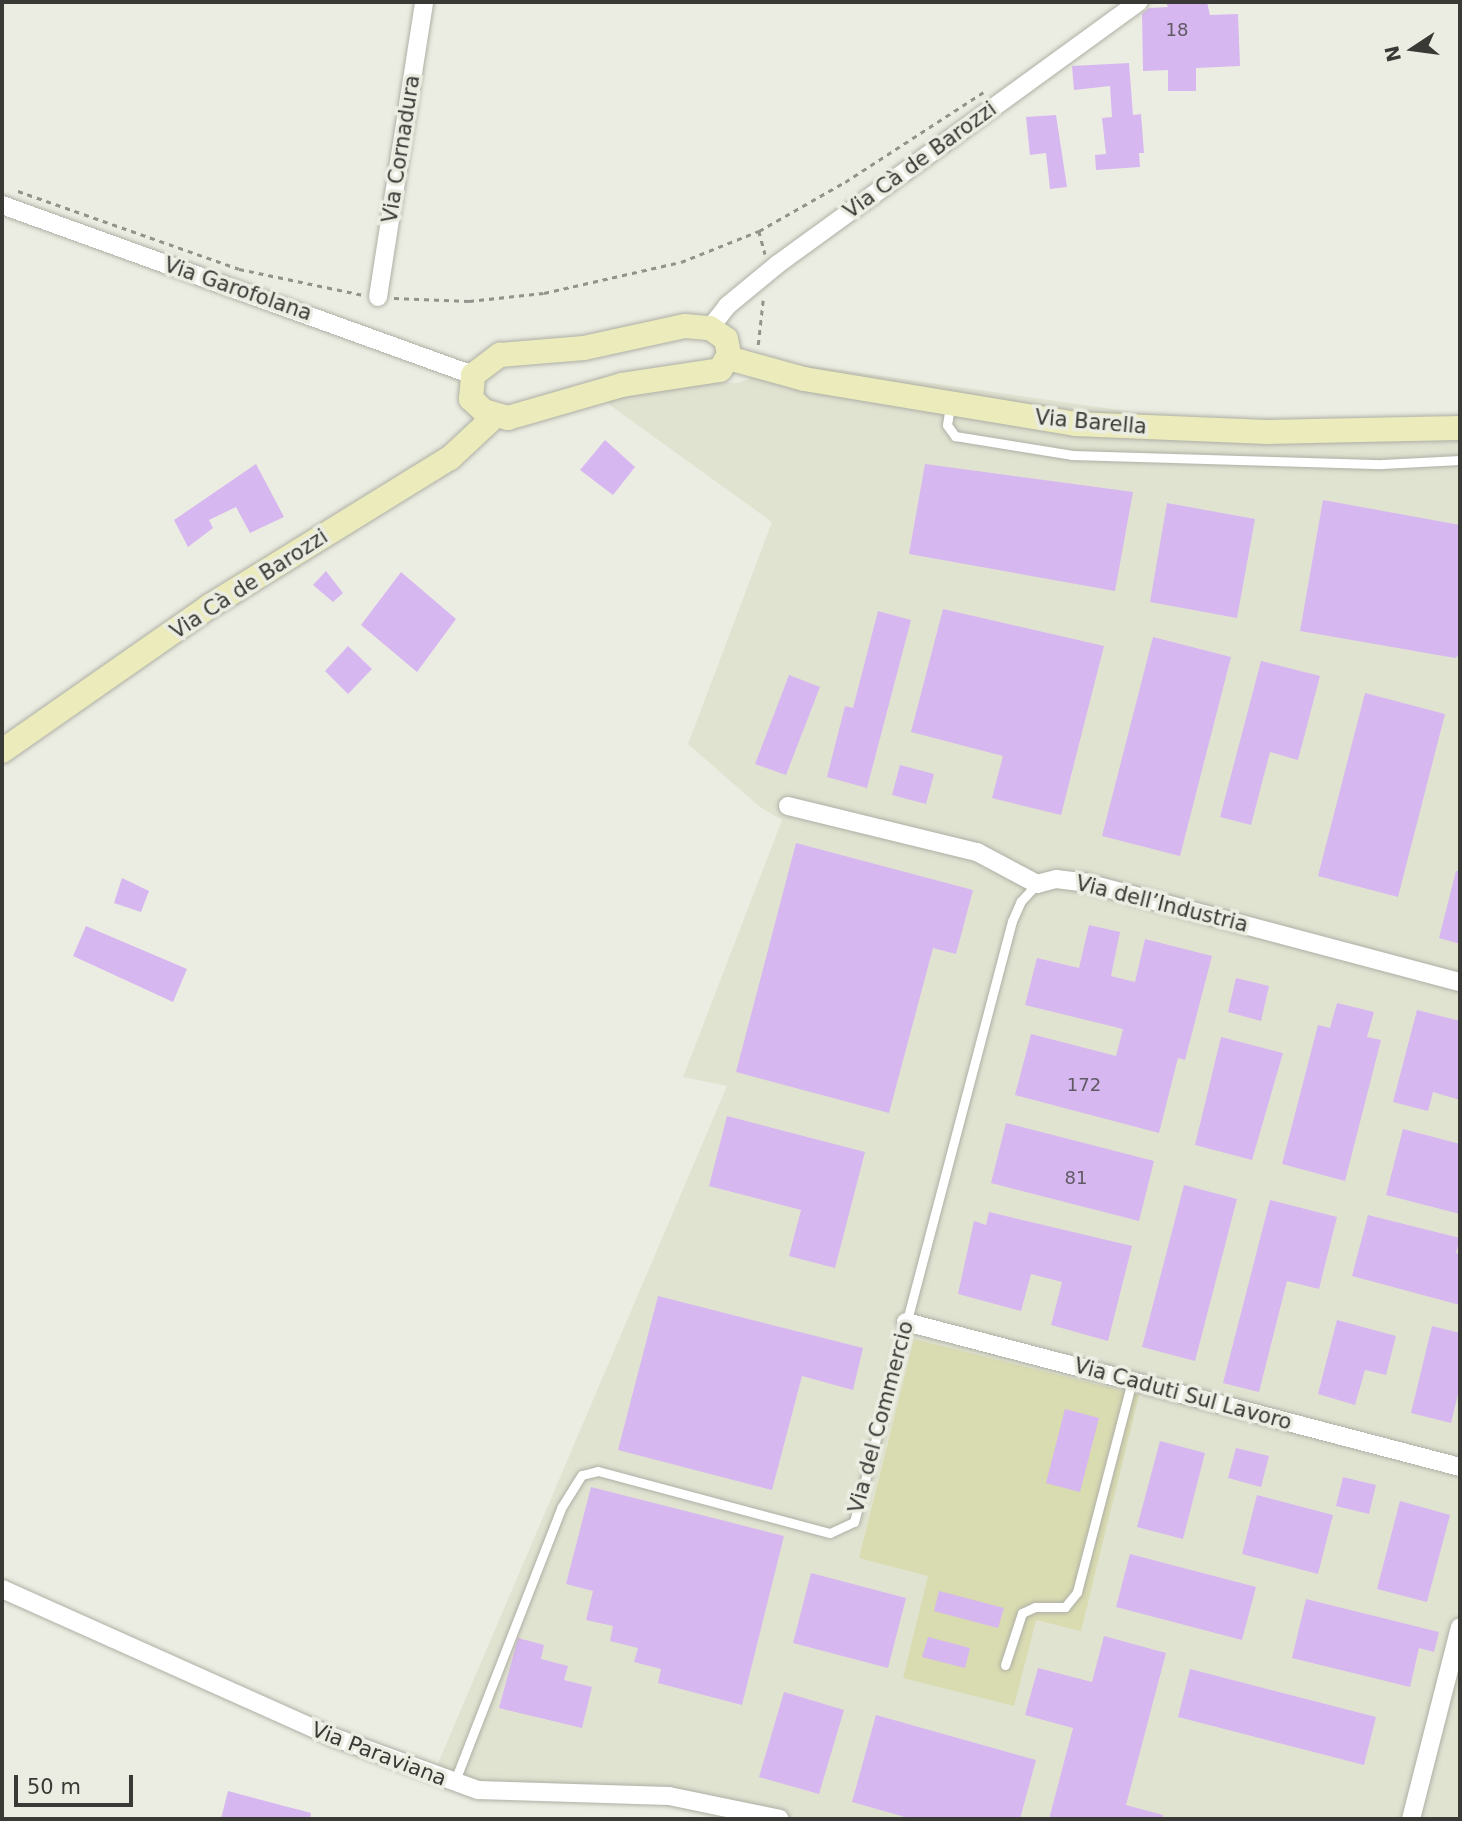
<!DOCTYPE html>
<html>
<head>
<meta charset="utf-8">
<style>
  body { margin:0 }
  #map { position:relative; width:1462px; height:1821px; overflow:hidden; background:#ecede2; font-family:"DejaVu Sans",sans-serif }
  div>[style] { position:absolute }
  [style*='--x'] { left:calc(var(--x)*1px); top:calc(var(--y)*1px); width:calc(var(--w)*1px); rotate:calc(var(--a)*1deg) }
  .built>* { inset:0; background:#e1e3d1 }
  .green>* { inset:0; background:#d9dbb1 }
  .building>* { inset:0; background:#d7b7f0 }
  .path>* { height:2.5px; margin-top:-1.25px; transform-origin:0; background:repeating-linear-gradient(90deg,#92938c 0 5px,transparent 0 10px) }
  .roads { filter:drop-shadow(0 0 2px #aeafa5) drop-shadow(0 0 2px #aeafa5) }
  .lane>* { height:9px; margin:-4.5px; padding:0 4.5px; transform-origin:4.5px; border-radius:4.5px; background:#fff }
  .street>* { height:18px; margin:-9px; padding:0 9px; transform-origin:9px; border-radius:9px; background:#fff }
  .secondary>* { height:24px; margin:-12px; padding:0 12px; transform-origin:12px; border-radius:12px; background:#ebebbc }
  span { translate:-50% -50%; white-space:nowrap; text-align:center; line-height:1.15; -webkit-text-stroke:7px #ecede2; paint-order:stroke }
  .number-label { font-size:18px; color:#605964 }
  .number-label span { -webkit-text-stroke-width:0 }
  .street-label { font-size:21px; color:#393a36 }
  .frame { position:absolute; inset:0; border:4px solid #393a36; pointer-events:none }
  .north { position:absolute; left:1378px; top:14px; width:70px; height:70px; -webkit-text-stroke:5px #ecede2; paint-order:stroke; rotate:257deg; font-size:19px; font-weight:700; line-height:28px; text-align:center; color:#393a36 }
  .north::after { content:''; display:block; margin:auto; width:24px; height:32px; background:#393a36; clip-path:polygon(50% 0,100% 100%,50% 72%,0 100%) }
  .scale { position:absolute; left:14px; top:1775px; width:119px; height:32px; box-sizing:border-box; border:4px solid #393a36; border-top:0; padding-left:9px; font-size:21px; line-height:24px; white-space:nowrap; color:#393a36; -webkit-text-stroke:5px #ecede2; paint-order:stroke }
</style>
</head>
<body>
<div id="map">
  <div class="built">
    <div style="clip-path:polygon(798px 364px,1175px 418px,1339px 423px,1460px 415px,1460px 1819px,742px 1819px,623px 1799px,480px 1799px,430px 1782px,727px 1086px,683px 1077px,782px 820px,760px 807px,688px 744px,772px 522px,600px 398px,710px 381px,737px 383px)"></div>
  </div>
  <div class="green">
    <div style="clip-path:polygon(914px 1339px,1139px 1395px,1081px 1631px,1036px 1620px,1014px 1706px,903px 1678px,928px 1576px,859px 1558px)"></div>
  </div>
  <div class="building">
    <div style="clip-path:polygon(1166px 2px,1207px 2px,1210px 15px,1238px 14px,1240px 66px,1196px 68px,1196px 91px,1168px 91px,1168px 70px,1143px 71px,1142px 14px,1149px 8px,1168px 7px)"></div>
    <div style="clip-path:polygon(1129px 63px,1133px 115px,1141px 114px,1144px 153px,1139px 153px,1140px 167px,1096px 170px,1095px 155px,1106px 154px,1102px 118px,1112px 117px,1110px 86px,1074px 90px,1072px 66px)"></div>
    <div style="clip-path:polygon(1056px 115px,1067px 187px,1050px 189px,1046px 153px,1030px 155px,1026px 117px)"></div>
    <div style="clip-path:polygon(605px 440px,635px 467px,613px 495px,580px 470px)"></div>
    <div style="clip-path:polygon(256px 464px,284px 517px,250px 533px,236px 507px,209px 520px,213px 528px,188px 547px,174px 520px)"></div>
    <div style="clip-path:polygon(925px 464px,1133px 492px,1115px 591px,909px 554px)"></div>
    <div style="clip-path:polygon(1323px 500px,1460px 525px,1460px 654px,1455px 658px,1300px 631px)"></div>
    <div style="clip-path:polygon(1167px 503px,1255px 519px,1237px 618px,1150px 602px)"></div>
    <div style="clip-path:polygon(326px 571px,343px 593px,333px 602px,313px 585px)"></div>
    <div style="clip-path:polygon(401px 572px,456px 619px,417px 672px,361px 625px)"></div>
    <div style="clip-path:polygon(943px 609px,1104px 646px,1061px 815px,992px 798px,1003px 756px,911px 732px)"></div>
    <div style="clip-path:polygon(878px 611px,911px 620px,867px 788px,827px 777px,845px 706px,853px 708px)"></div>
    <div style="clip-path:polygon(1153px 637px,1231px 657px,1180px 856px,1102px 836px)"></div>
    <div style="clip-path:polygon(348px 646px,372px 669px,348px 694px,325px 671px)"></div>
    <div style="clip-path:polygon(1261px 661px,1320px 676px,1298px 760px,1270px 752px,1251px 825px,1220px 817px)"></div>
    <div style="clip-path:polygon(789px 675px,820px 687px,786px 775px,755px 764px)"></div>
    <div style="clip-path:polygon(1365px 693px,1445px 714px,1398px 897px,1318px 876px)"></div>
    <div style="clip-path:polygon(900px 765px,934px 774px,926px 804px,892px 795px)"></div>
    <div style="clip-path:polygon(796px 843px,973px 890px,956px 954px,933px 948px,889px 1113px,736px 1072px)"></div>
    <div style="clip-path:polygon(1456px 871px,1460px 871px,1460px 944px,1439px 938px)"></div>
    <div style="clip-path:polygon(122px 878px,149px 891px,141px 912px,114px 903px)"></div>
    <div style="clip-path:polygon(1089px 925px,1120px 932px,1111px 976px,1135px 982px,1145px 939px,1212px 956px,1185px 1060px,1178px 1058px,1159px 1133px,1015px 1095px,1031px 1034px,1116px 1056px,1123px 1029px,1025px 1005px,1037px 958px,1079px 968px)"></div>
    <div style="clip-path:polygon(86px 926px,187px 969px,173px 1002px,73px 956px)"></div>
    <div style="clip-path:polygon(1236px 978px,1269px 986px,1261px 1021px,1228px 1012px)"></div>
    <div style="clip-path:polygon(1337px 1003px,1374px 1012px,1367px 1037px,1381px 1040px,1345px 1181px,1282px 1164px,1318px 1025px,1330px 1028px)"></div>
    <div style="clip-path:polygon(1417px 1010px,1460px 1021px,1460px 1100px,1433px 1092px,1428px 1111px,1393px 1102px)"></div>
    <div style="clip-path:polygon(1221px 1037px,1283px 1053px,1252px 1160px,1195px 1145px)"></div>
    <div style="clip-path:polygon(727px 1116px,865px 1152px,835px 1268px,789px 1256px,801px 1210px,709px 1186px)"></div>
    <div style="clip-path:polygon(1006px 1123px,1154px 1161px,1139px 1221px,991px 1183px)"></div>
    <div style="clip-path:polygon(1403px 1129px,1460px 1144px,1460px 1214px,1386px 1195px)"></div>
    <div style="clip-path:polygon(1184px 1185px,1237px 1199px,1195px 1361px,1142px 1347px)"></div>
    <div style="clip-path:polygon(1270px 1200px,1337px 1217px,1319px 1289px,1287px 1281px,1259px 1392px,1223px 1383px)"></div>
    <div style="clip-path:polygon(989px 1212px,1132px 1246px,1108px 1341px,1051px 1325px,1062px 1282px,1031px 1274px,1021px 1311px,958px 1294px,974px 1221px,986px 1225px)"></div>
    <div style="clip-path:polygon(1368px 1215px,1460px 1238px,1456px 1253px,1460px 1254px,1460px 1305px,1352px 1276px)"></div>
    <div style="clip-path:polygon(658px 1296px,863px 1348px,853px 1390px,802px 1376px,772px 1490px,618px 1450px)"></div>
    <div style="clip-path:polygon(1337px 1320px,1396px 1336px,1386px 1375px,1365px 1370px,1355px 1405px,1318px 1394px)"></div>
    <div style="clip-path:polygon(1432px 1326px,1460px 1333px,1460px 1386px,1451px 1423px,1411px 1413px)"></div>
    <div style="clip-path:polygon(1065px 1409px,1099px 1418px,1080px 1492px,1046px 1483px)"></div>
    <div style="clip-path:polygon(1160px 1441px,1205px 1453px,1183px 1539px,1137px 1527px)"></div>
    <div style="clip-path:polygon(1236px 1448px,1269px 1456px,1261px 1487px,1228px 1478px)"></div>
    <div style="clip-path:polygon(1343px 1477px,1376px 1485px,1369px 1514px,1336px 1506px)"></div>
    <div style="clip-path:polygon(591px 1487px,784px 1536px,742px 1705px,658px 1683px,661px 1669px,634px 1662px,638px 1648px,610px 1641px,613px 1626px,586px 1620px,593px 1591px,566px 1584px)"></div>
    <div style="clip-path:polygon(1257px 1495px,1333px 1515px,1318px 1574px,1242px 1554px)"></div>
    <div style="clip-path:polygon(1400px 1501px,1450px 1515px,1427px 1602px,1377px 1589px)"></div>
    <div style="clip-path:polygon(1130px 1554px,1256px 1587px,1242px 1640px,1116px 1607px)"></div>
    <div style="clip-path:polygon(811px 1573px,906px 1598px,888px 1668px,793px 1643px)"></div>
    <div style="clip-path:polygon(939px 1591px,1004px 1608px,998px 1628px,934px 1611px)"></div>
    <div style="clip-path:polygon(1306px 1599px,1439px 1632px,1434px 1652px,1419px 1648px,1410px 1687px,1292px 1658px)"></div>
    <div style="clip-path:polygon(1104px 1636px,1166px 1653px,1126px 1805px,1163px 1815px,1163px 1819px,1049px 1819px,1073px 1728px,1025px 1715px,1038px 1668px,1092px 1682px)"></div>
    <div style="clip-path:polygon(928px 1637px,970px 1648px,965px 1668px,922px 1657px)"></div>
    <div style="clip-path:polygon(518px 1638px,544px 1645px,541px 1659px,568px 1666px,564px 1680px,592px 1687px,582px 1728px,499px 1708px)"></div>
    <div style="clip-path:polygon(1190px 1669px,1376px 1717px,1364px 1765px,1178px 1717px)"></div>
    <div style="clip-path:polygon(784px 1692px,844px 1710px,819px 1794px,759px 1777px)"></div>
    <div style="clip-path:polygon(876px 1715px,1036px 1760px,1020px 1819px,912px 1819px,852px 1802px)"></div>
    <div style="clip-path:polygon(228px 1791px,311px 1813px,310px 1819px,221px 1819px)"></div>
  </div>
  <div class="path">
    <div style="--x:18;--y:191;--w:234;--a:19.4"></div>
    <div style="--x:239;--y:269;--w:127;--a:11.8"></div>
    <div style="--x:759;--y:231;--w:24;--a:75"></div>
    <div style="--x:394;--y:298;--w:75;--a:2.3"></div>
    <div style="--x:469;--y:301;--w:75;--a:-6.1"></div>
    <div style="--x:544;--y:293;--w:140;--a:-12.8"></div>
    <div style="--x:681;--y:262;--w:84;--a:-21.7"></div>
    <div style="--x:759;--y:231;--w:99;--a:-29.7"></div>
    <div style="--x:845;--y:182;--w:167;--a:-33"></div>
    <div style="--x:758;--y:345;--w:45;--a:-83.7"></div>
  </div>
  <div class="roads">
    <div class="lane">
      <div style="--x:950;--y:406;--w:19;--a:99"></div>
      <div style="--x:947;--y:425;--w:14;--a:54"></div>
      <div style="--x:955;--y:436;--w:119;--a:9.2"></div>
      <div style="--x:1072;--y:455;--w:310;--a:1.7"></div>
      <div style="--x:1382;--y:464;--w:78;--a:-2.9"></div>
      <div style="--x:1005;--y:1665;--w:55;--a:-71.9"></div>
      <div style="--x:1022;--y:1613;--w:14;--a:-25"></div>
      <div style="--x:1035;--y:1607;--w:30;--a:0"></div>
      <div style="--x:1065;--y:1607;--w:19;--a:-51"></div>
      <div style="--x:1077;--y:1592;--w:218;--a:-75.4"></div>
      <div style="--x:454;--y:1783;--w:295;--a:-68.7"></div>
      <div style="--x:561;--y:1508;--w:39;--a:-58"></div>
      <div style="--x:582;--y:1475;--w:16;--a:-14"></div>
      <div style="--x:598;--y:1471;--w:240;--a:15"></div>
      <div style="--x:830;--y:1533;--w:26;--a:-25"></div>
      <div style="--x:854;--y:1522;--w:621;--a:-75.27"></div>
      <div style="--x:1012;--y:921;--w:22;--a:-66"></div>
      <div style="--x:1021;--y:901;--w:23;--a:-47"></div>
    </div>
    <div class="street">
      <div style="--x:2;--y:205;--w:501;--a:19.85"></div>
      <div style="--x:378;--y:297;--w:299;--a:-81.1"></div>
      <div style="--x:710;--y:328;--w:28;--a:-52"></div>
      <div style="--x:727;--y:306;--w:66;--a:-39.5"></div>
      <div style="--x:778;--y:264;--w:446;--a:-36"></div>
      <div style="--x:788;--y:806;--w:195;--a:13.7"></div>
      <div style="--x:977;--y:852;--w:68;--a:28.1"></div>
      <div style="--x:1037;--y:884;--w:20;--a:-15"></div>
      <div style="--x:1056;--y:879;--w:31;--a:7"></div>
      <div style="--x:1087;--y:883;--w:386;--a:14.9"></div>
      <div style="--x:906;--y:1322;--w:573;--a:14.67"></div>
      <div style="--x:2;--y:1589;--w:363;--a:24.1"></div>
      <div style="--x:333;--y:1737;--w:154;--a:20.1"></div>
      <div style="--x:478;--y:1790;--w:191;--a:1.8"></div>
      <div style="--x:669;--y:1796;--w:113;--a:11.7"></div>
      <div style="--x:1411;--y:1819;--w:198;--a:-75.7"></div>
    </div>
    <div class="secondary">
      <div style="--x:685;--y:326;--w:25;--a:5"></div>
      <div style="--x:710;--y:328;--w:19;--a:35"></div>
      <div style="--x:726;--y:339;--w:15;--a:79"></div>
      <div style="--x:729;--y:354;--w:18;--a:119"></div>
      <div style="--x:720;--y:370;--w:99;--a:171.3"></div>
      <div style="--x:622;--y:385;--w:119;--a:163.9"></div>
      <div style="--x:508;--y:418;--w:25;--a:-164"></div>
      <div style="--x:484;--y:411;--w:18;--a:-137"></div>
      <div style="--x:471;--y:399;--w:24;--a:-85"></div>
      <div style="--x:473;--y:375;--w:34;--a:-37"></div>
      <div style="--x:500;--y:355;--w:84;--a:-4.8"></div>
      <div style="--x:584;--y:348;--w:103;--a:-12.3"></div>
      <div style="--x:728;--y:358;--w:79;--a:15.4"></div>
      <div style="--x:804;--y:379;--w:275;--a:9.4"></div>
      <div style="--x:1075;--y:424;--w:192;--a:2.4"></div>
      <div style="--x:1267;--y:432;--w:193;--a:-1.2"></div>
      <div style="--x:2;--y:751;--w:254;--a:-34.9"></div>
      <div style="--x:210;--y:606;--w:282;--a:-31.7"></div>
      <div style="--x:450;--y:458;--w:62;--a:-43"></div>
    </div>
  </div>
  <div class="number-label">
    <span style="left:1177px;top:30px">18</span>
    <span style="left:1084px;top:1085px">172</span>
    <span style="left:1076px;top:1178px">81</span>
  </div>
  <div class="street-label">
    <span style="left:401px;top:149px;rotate:-81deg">Via Cornadura</span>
    <span style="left:920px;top:160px;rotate:-36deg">Via Cà de Barozzi</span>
    <span style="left:238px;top:289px;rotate:19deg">Via Garofolana</span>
    <span style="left:1091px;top:422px;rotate:5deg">Via Barella</span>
    <span style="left:249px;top:584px;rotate:-33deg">Via Cà de Barozzi</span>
    <span style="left:1162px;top:904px;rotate:14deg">Via dell’Industria</span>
    <span style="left:1183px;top:1394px;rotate:15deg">Via Caduti Sul Lavoro</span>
    <span style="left:881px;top:1417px;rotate:-75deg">Via del Commercio</span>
    <span style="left:379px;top:1754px;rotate:21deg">Via Paraviana</span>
  </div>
  <div class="frame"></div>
  <div class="north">N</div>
  <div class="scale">50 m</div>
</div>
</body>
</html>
